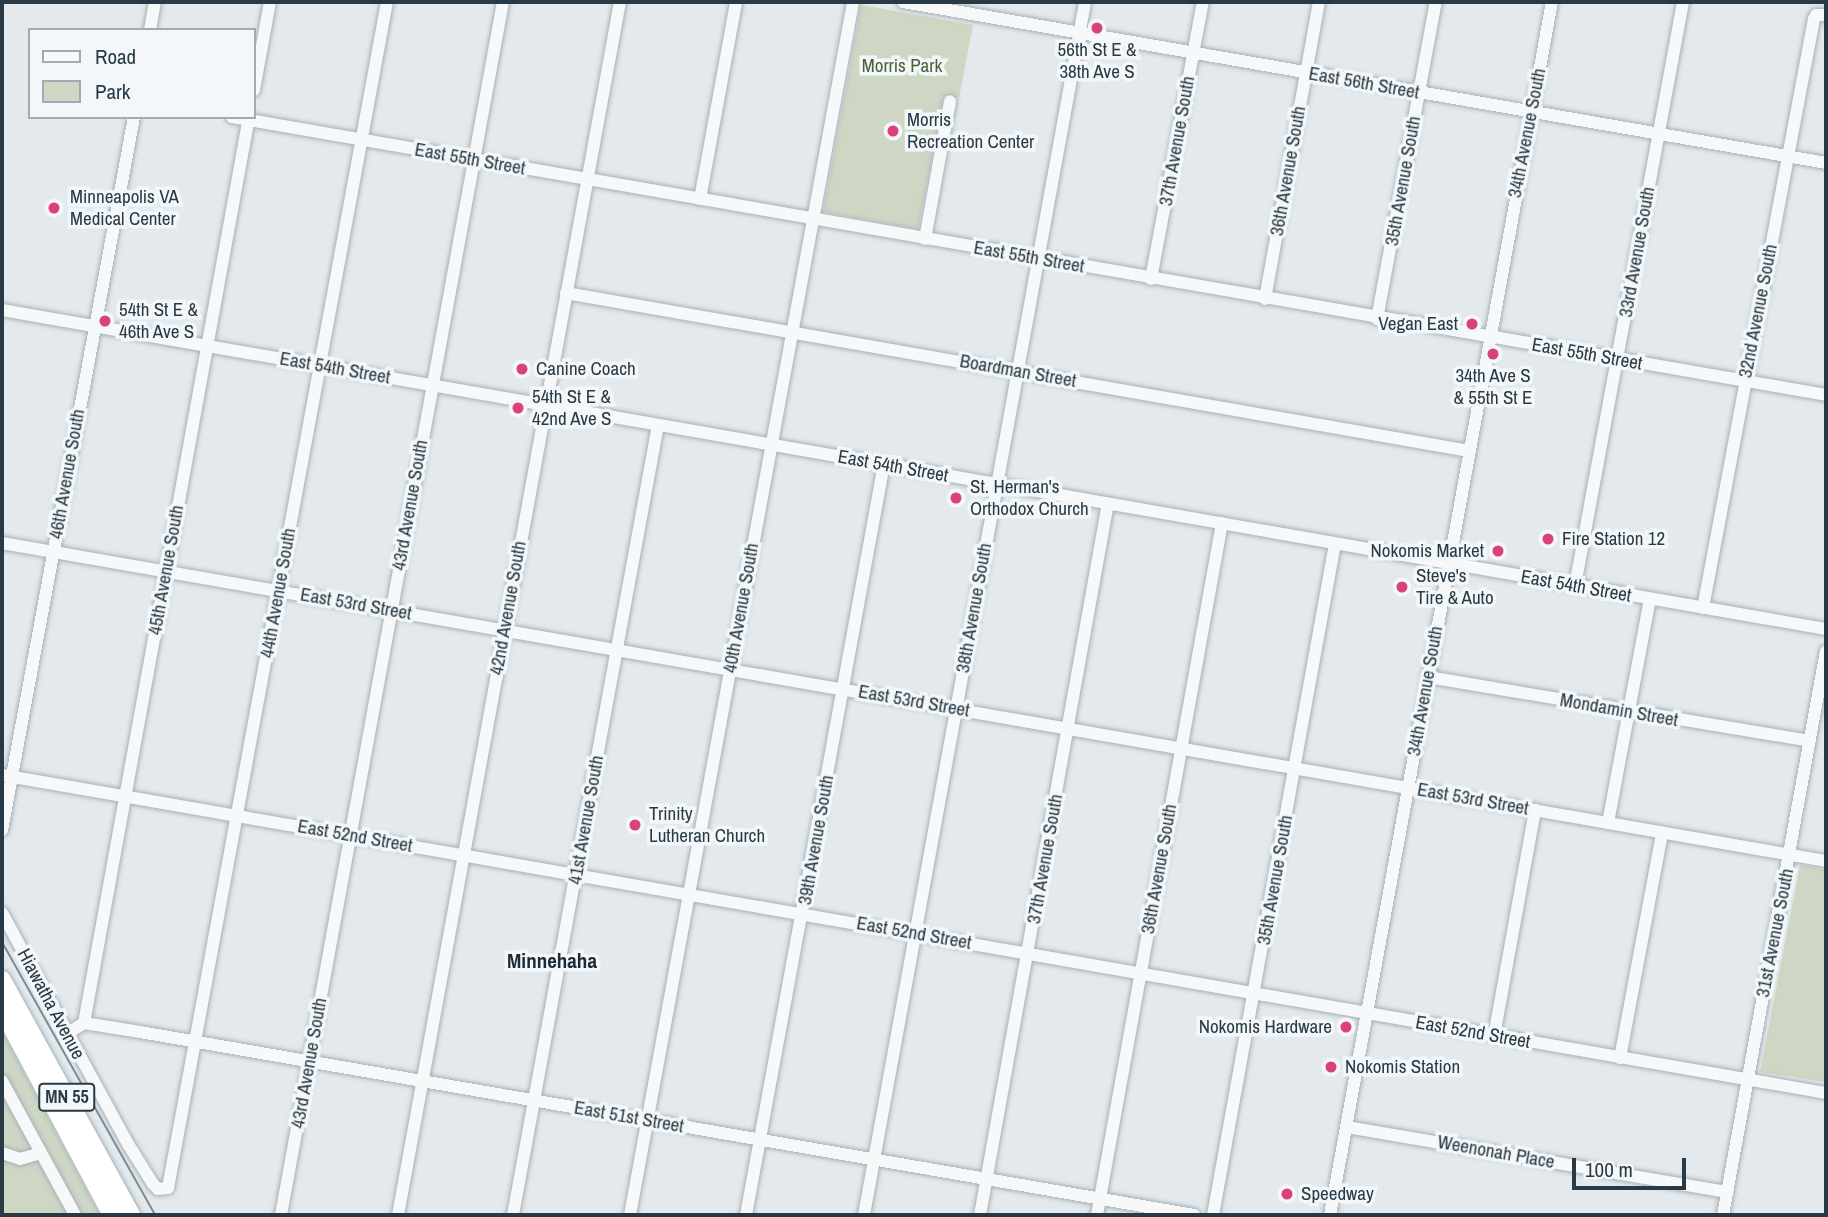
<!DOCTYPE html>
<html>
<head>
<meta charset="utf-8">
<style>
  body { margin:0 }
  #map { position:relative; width:1828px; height:1217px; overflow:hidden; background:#e3e9ec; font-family:"Archivo Narrow",sans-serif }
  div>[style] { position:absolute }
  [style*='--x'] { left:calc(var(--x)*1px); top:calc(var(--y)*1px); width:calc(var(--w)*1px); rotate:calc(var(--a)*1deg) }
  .green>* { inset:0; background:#cdd7c3 }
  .roads { filter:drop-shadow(0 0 2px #a7b1b7) drop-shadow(0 0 2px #a7b1b7) }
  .minor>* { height:12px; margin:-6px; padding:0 6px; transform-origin:6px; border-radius:6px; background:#f6f8fa }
  .highway>* { height:18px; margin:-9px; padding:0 9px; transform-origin:9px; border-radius:9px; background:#fff }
  .tram>* { height:2px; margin:-1px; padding:0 1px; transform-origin:1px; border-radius:1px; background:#7b8c97 }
  .dots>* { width:19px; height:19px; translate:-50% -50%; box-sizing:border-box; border:4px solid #f3f7f9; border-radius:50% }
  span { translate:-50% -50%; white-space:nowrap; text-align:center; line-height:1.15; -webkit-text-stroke:7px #f3f7f9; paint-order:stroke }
  .shield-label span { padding:2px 5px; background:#f3f7f9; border:2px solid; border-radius:5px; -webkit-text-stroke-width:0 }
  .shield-label { font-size:18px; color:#293a46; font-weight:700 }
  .poi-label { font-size:19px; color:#293a46 }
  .left { translate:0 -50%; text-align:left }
  .right { translate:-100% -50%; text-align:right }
  .park-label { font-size:19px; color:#486335 }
  .street-label { font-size:19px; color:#293a46 }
  .neighbourhood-label { font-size:21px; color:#1b2b37; font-weight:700 }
  .frame { position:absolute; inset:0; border:4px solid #293a46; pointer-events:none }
  .legend { position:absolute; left:28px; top:28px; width:228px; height:91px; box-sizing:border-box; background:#f3f7f9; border:2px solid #a2abb1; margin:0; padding:9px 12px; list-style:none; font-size:21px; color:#293a46 }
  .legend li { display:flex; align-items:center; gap:14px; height:35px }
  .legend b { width:35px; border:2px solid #a2abb1 }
  .scale { position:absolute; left:1572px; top:1158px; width:114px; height:32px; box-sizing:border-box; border:4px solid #293a46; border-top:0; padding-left:9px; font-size:21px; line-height:24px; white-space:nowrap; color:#293a46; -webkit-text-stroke:5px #f3f7f9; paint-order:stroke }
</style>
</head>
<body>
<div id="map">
  <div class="green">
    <div style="clip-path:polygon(861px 5px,973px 25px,959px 98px,944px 96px,918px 229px,823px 212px)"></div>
    <div style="clip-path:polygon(1800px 865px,1826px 870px,1826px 1082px,1760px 1072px)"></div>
    <div style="clip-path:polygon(2px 1031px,100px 1215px,2px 1215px)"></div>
  </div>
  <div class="roads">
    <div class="minor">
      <div style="--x:903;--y:2;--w:937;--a:9.89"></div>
      <div style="--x:150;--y:30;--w:28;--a:-80"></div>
      <div style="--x:254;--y:90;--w:89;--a:-79.7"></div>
      <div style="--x:232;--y:117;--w:1618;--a:9.89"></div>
      <div style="--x:700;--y:199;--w:200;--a:-79.6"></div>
      <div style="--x:925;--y:239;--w:140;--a:-79.7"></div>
      <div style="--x:1151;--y:279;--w:282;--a:-79.4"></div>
      <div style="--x:566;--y:293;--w:917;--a:9.92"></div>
      <div style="--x:1265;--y:299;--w:302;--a:-79.7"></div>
      <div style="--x:2;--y:310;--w:1852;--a:9.92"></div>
      <div style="--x:1377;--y:319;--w:322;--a:-79.5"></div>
      <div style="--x:2;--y:543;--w:1852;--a:9.89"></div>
      <div style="--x:1575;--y:586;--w:594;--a:-79.52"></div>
      <div style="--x:1703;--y:608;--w:599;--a:-79.33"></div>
      <div style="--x:1814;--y:19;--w:4;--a:-63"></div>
      <div style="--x:1816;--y:15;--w:10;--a:0"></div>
      <div style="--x:1428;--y:677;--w:387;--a:9.5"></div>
      <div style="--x:2;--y:775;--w:1852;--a:9.89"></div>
      <div style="--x:1608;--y:823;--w:228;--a:-79.4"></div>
      <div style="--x:2;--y:830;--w:725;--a:-79.51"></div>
      <div style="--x:2;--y:913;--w:263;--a:61.4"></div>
      <div style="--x:128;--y:1144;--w:47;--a:58"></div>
      <div style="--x:153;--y:1184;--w:7;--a:45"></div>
      <div style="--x:158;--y:1189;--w:10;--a:-6"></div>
      <div style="--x:168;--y:1188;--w:1206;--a:-79.54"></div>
      <div style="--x:84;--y:1023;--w:921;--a:-79.68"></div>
      <div style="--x:66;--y:1034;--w:21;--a:-31"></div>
      <div style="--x:84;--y:1023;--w:57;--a:9.1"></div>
      <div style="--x:140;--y:1032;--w:1070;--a:9.85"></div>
      <div style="--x:1494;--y:1036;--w:230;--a:-79.7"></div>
      <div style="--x:1620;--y:1058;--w:229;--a:-79.4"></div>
      <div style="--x:2;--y:1081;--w:153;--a:61.4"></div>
      <div style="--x:1347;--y:1127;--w:386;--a:9.7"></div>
      <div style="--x:2;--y:1153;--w:19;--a:18"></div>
      <div style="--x:20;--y:1159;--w:22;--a:-16"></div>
      <div style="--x:281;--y:1215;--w:1233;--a:-79.63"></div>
      <div style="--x:398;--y:1215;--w:1233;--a:-79.63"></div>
      <div style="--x:513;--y:1215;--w:803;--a:-79.6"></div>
      <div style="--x:630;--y:1215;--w:1233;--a:-79.58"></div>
      <div style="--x:746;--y:1215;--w:764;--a:-79.59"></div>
      <div style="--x:864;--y:1215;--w:1233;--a:-79.67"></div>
      <div style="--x:980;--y:1215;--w:723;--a:-79.81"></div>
      <div style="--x:1097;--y:1215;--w:703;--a:-79.76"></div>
      <div style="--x:1213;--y:1215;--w:682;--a:-79.7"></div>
      <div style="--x:1330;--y:1215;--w:1233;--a:-79.63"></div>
      <div style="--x:1723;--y:1215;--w:573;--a:-79.65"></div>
    </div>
    <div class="highway">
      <div style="--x:2;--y:980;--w:268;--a:61.2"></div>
      <div style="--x:2;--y:1009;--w:234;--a:61.9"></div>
    </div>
  </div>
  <div class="tram">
    <div style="--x:2;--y:942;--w:313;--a:60.7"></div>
  </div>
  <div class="dots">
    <div style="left:1097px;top:28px;background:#da407a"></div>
    <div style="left:893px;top:131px;background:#da407a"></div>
    <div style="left:54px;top:208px;background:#da407a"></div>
    <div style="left:105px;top:321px;background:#da407a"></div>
    <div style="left:1472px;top:324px;background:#da407a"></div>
    <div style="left:1493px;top:354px;background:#da407a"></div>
    <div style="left:522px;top:369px;background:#da407a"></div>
    <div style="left:518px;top:408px;background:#da407a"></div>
    <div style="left:956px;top:498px;background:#da407a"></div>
    <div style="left:1548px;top:539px;background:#da407a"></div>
    <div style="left:1498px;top:551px;background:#da407a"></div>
    <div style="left:1402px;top:587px;background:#da407a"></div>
    <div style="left:635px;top:825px;background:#da407a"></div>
    <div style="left:1346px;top:1027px;background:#da407a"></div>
    <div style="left:1331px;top:1067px;background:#da407a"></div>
    <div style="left:1287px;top:1194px;background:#da407a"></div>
  </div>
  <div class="shield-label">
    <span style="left:67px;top:1097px">MN 55</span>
  </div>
  <div class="poi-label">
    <span style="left:1097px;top:61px">56th St E &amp;<br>38th Ave S</span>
    <span class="left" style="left:907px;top:131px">Morris<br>Recreation Center</span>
    <span class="left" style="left:70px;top:208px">Minneapolis VA<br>Medical Center</span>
    <span class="left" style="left:119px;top:321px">54th St E &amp;<br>46th Ave S</span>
    <span class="right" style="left:1458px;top:324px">Vegan East</span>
    <span class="left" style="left:536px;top:369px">Canine Coach</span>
    <span style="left:1493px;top:387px">34th Ave S<br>&amp; 55th St E</span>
    <span class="left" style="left:532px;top:408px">54th St E &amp;<br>42nd Ave S</span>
    <span class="left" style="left:970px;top:498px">St. Herman's<br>Orthodox Church</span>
    <span class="left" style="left:1562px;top:539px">Fire Station 12</span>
    <span class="right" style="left:1484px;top:551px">Nokomis Market</span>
    <span class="left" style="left:1416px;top:587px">Steve's<br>Tire &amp; Auto</span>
    <span class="left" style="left:649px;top:825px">Trinity<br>Lutheran Church</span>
    <span class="right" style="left:1332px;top:1027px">Nokomis Hardware</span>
    <span class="left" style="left:1345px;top:1067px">Nokomis Station</span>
    <span class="left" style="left:1301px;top:1194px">Speedway</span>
  </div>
  <div class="park-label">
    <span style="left:902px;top:66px">Morris Park</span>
  </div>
  <div class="street-label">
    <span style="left:1364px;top:83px;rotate:10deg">East 56th Street</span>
    <span style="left:1527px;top:133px;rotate:-79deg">34th Avenue South</span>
    <span style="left:1177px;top:141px;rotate:-80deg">37th Avenue South</span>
    <span style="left:470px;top:159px;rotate:10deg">East 55th Street</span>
    <span style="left:1288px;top:171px;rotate:-80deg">36th Avenue South</span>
    <span style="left:1403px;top:181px;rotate:-80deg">35th Avenue South</span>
    <span style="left:1637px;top:252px;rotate:-80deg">33rd Avenue South</span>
    <span style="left:1029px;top:257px;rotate:10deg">East 55th Street</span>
    <span style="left:1758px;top:311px;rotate:-79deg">32nd Avenue South</span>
    <span style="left:1587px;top:354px;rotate:10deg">East 55th Street</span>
    <span style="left:335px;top:368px;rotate:10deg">East 54th Street</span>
    <span style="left:1018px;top:371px;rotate:10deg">Boardman Street</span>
    <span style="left:893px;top:466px;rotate:10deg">East 54th Street</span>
    <span style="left:67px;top:474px;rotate:-80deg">46th Avenue South</span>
    <span style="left:410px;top:505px;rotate:-80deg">43rd Avenue South</span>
    <span style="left:166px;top:570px;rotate:-80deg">45th Avenue South</span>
    <span style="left:1576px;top:586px;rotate:10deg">East 54th Street</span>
    <span style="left:278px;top:593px;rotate:-80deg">44th Avenue South</span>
    <span style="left:356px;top:604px;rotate:10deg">East 53rd Street</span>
    <span style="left:508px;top:608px;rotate:-80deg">42nd Avenue South</span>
    <span style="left:741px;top:608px;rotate:-80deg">40th Avenue South</span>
    <span style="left:974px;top:608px;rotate:-80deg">38th Avenue South</span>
    <span style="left:1425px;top:691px;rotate:-80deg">34th Avenue South</span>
    <span style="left:914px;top:701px;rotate:10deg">East 53rd Street</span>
    <span style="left:1619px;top:710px;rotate:10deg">Mondamin Street</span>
    <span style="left:1473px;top:799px;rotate:10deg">East 53rd Street</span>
    <span style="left:586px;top:820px;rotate:-80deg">41st Avenue South</span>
    <span style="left:355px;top:836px;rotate:10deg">East 52nd Street</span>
    <span style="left:816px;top:840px;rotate:-80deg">39th Avenue South</span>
    <span style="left:1045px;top:859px;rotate:-80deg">37th Avenue South</span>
    <span style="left:1159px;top:869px;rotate:-80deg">36th Avenue South</span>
    <span style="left:1275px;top:880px;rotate:-80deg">35th Avenue South</span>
    <span style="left:914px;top:933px;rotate:10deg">East 52nd Street</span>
    <span style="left:1775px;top:933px;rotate:-79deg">31st Avenue South</span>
    <span style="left:51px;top:1004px;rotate:62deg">Hiawatha Avenue</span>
    <span style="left:1473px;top:1032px;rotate:10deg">East 52nd Street</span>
    <span style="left:309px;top:1063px;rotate:-80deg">43rd Avenue South</span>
    <span style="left:629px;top:1117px;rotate:10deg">East 51st Street</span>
    <span style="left:1496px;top:1152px;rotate:10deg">Weenonah Place</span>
  </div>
  <div class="neighbourhood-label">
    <span style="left:552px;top:961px">Minnehaha</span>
  </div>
  <div class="frame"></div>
  <ul class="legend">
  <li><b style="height:9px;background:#f6f8fa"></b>Road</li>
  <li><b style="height:19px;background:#cdd7c3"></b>Park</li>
  </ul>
  <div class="scale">100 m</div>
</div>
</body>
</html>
